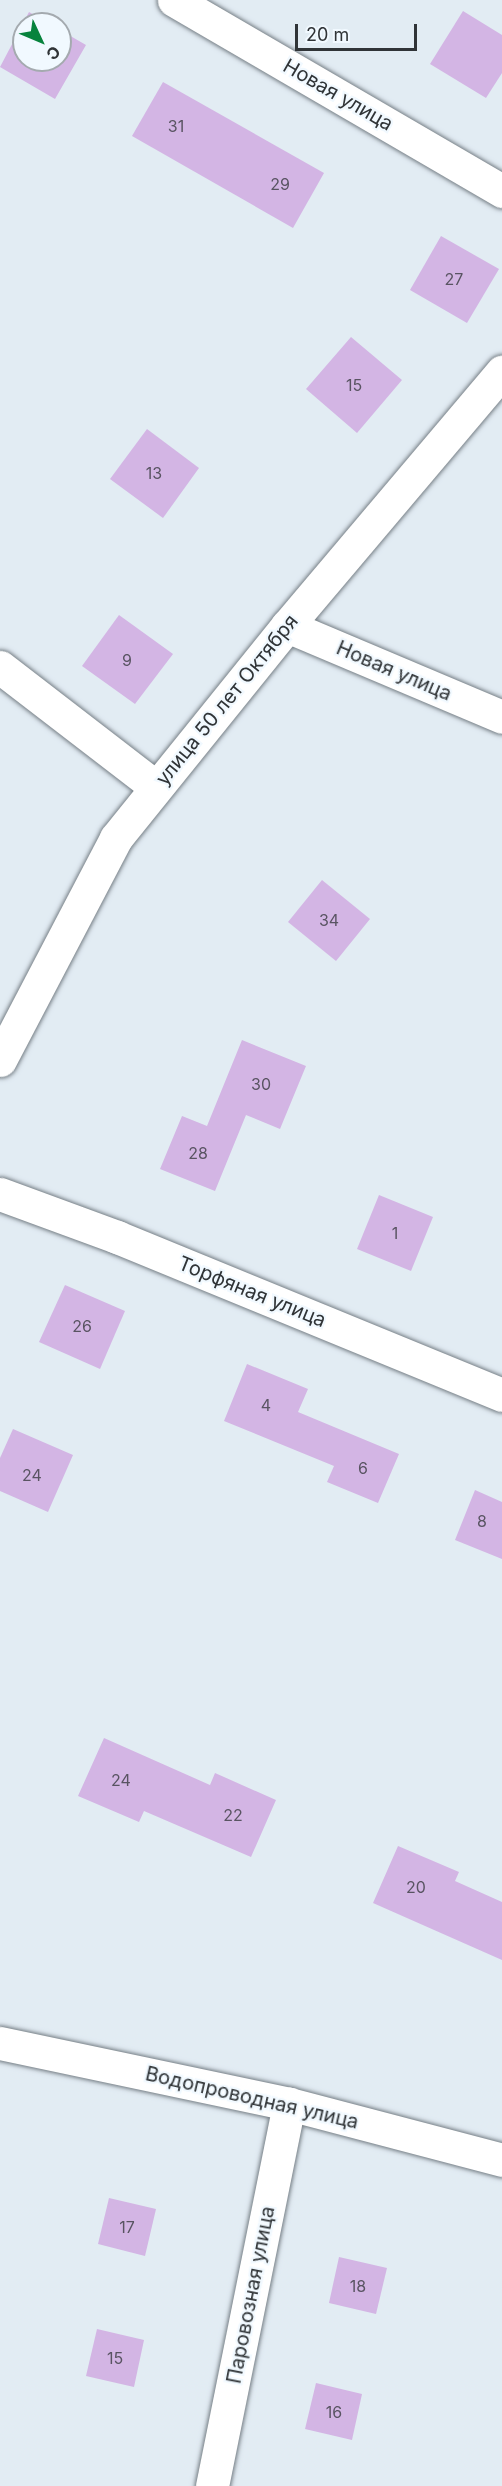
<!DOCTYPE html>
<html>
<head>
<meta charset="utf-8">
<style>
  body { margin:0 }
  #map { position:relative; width:502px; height:2486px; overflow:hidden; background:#e2ecf3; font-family:Inter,sans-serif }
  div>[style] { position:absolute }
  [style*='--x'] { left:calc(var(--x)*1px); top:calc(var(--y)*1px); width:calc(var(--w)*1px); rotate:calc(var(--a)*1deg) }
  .building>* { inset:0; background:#d3b5e4 }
  .roads { filter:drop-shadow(0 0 2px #767f86) drop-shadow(0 0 2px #767f86) }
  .minor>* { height:33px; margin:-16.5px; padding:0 16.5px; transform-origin:16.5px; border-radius:16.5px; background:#fff }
  .secondary>* { height:33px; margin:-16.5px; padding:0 16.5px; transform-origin:16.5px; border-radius:16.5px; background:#fff }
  span { translate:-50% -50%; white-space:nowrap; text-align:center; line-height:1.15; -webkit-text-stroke:4.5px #f1f9ff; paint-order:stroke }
  .number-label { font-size:16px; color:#595462 }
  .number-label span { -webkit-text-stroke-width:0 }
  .street-label { font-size:20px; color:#303437 }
  .north { position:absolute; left:12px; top:12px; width:60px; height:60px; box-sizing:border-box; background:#f1f9ff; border:2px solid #a4aaaf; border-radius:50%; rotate:134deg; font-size:16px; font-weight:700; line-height:24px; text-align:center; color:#303437 }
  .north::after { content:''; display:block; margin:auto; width:21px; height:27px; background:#07833d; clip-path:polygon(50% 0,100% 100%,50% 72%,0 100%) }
  .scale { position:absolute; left:295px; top:24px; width:122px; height:27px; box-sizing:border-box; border:3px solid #303437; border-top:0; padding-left:8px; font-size:18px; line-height:21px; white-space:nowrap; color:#303437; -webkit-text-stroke:4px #f1f9ff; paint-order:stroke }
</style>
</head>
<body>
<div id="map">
  <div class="building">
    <div style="clip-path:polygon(463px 11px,502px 35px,502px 73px,486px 98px,430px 64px)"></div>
    <div style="clip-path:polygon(29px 12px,50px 24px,24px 24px,24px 60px,60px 60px,60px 30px,86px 45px,55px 99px,0 67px)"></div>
    <div style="clip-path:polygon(163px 82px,324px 173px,293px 228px,132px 136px)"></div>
    <div style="clip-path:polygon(441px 236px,499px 269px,467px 323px,410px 290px)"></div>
    <div style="clip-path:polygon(351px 337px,402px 380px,357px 433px,306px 389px)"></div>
    <div style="clip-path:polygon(147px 429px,199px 468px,163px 518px,110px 479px)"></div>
    <div style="clip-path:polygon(119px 615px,173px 654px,135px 704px,82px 666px)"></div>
    <div style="clip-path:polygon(322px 880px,370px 919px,336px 961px,288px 922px)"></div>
    <div style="clip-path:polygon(242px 1040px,306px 1066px,280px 1129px,246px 1115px,215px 1191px,160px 1169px,182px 1116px,207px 1126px)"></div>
    <div style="clip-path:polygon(379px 1195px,433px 1217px,411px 1271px,357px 1249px)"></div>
    <div style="clip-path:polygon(65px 1285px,125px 1311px,100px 1369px,39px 1342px)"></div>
    <div style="clip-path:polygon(247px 1364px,308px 1389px,298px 1412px,399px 1454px,378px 1503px,327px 1482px,334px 1466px,224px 1421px)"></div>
    <div style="clip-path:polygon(13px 1429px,73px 1455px,48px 1512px,0 1491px,0 1458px)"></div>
    <div style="clip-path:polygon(475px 1490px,502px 1502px,502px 1559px,455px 1540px)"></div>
    <div style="clip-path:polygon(104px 1738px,210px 1785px,215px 1773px,276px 1800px,251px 1857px,144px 1811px,139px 1822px,78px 1796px)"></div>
    <div style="clip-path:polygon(398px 1846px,459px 1872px,455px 1881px,502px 1902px,502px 1960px,373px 1903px)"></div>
    <div style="clip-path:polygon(109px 2198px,156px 2209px,145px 2256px,98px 2244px)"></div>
    <div style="clip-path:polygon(339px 2257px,387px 2268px,376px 2314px,329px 2303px)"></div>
    <div style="clip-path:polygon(97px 2329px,144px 2340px,134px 2387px,86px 2376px)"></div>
    <div style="clip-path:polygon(316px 2383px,362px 2394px,352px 2440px,305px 2429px)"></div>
  </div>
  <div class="roads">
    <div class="minor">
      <div style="--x:174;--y:0;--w:380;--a:30.2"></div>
      <div style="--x:287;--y:626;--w:233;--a:22.9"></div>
      <div style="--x:0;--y:667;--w:197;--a:37.6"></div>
      <div style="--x:0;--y:1194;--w:125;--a:20.2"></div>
      <div style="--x:117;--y:1237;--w:416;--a:22.3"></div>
      <div style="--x:0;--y:2043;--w:295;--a:11.9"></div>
      <div style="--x:289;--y:2104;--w:220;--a:14.7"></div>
      <div style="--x:212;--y:2486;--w:390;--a:-78.6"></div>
    </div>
    <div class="secondary">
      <div style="--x:0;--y:1060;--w:250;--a:-62.4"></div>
      <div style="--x:116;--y:838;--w:272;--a:-51.1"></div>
      <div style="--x:287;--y:626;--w:333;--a:-49.8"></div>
    </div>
  </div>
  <div class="number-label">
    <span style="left:176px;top:126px">31</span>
    <span style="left:280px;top:184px">29</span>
    <span style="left:454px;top:279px">27</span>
    <span style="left:354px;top:385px">15</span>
    <span style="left:154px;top:473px">13</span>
    <span style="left:127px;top:660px">9</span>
    <span style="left:329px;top:920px">34</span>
    <span style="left:261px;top:1084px">30</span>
    <span style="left:198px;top:1153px">28</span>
    <span style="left:395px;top:1233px">1</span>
    <span style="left:82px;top:1326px">26</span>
    <span style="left:266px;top:1405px">4</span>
    <span style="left:363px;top:1468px">6</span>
    <span style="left:32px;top:1475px">24</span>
    <span style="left:482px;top:1521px">8</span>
    <span style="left:121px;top:1780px">24</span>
    <span style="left:233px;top:1815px">22</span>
    <span style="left:416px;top:1887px">20</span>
    <span style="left:127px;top:2227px">17</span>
    <span style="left:358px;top:2286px">18</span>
    <span style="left:115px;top:2358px">15</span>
    <span style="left:334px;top:2412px">16</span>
  </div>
  <div class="street-label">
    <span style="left:338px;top:95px;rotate:30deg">Новая улица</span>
    <span style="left:394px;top:671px;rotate:23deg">Новая улица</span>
    <span style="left:227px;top:700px;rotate:-51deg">улица 50 лет Октября</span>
    <span style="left:252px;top:1292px;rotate:22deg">Торфяная улица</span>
    <span style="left:252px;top:2098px;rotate:13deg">Водопроводная улица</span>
    <span style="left:251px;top:2295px;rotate:-79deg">Паровозная улица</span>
  </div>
  <div class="north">С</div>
  <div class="scale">20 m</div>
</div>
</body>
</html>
